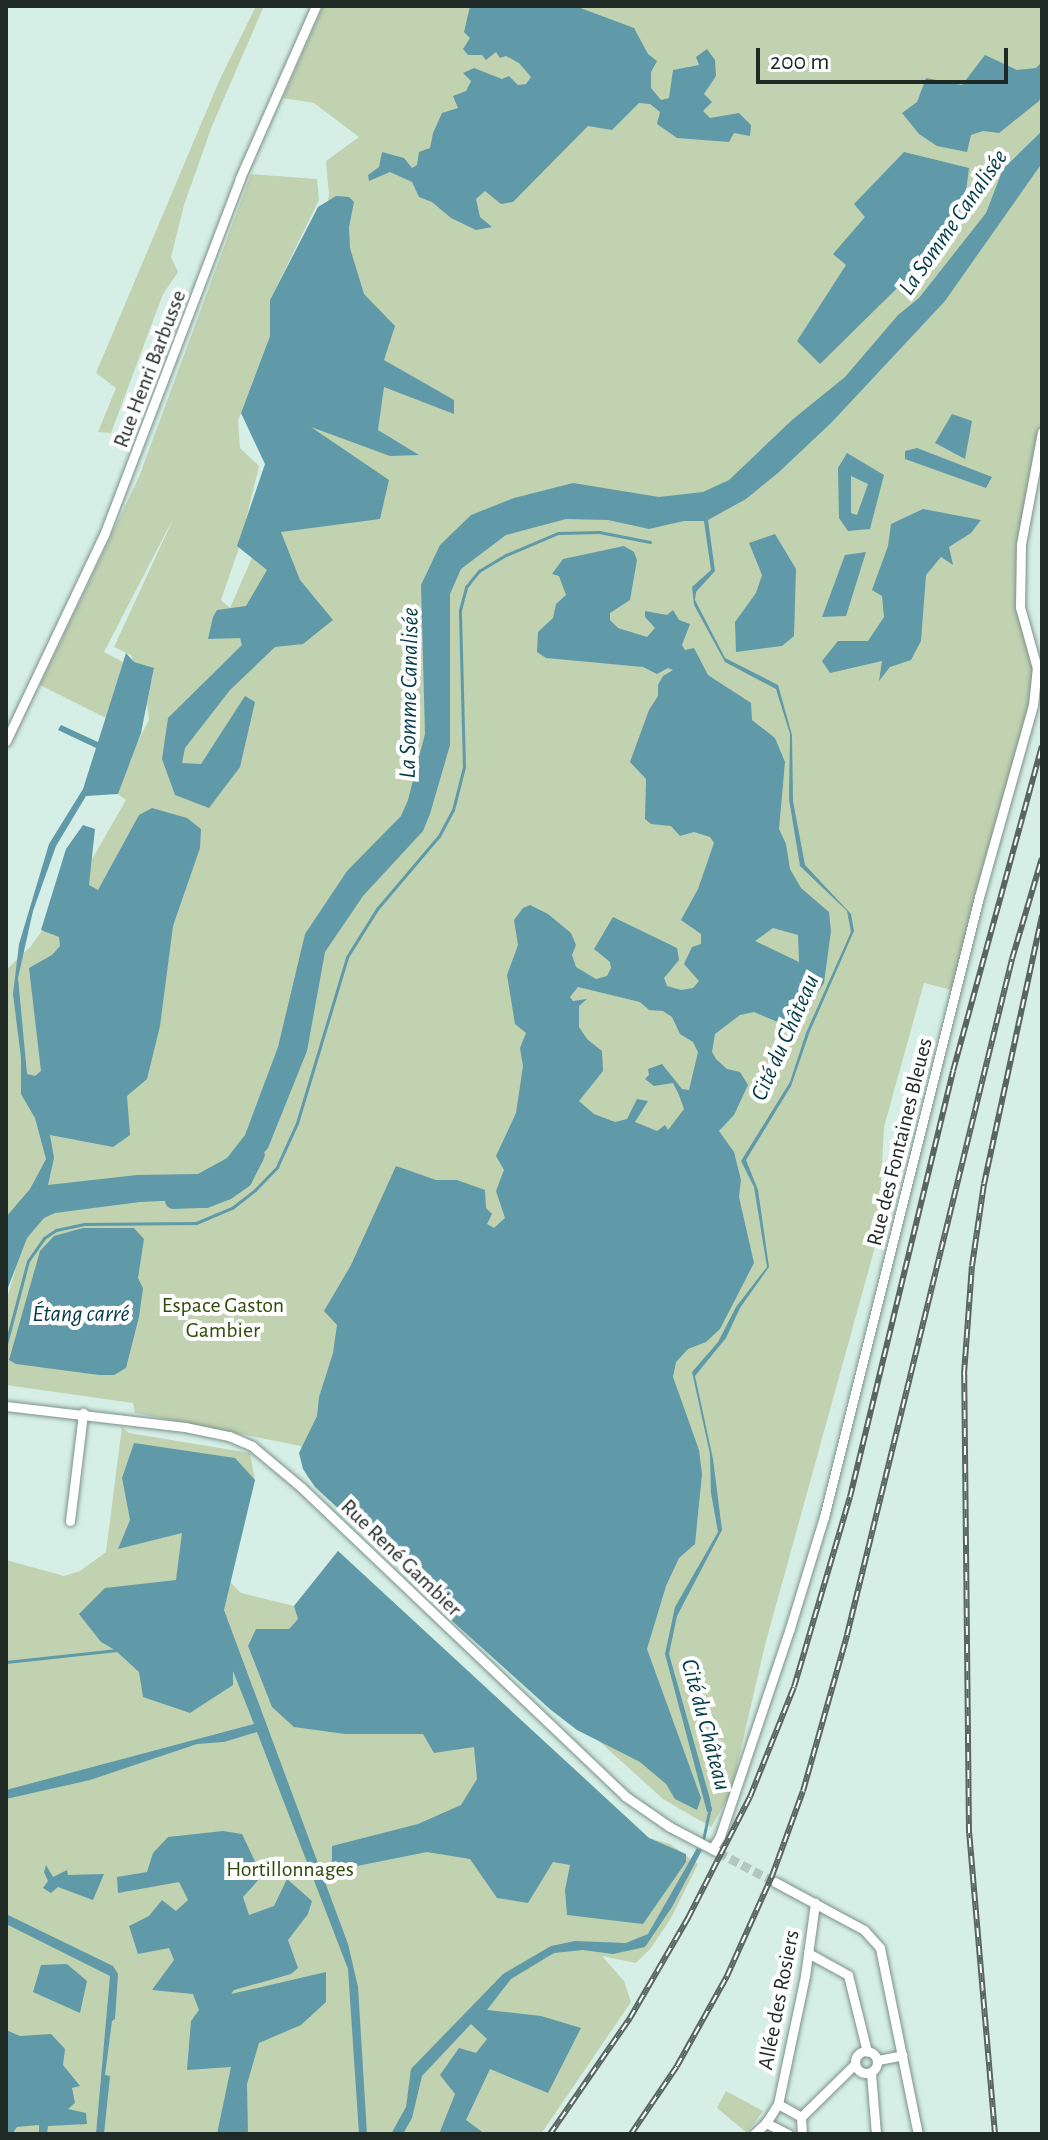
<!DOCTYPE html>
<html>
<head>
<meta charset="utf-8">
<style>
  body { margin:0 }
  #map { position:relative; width:1048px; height:2140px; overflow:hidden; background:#d6efe6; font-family:"Alegreya Sans",sans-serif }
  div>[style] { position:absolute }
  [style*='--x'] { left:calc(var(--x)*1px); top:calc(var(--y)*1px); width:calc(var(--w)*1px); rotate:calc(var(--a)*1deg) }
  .green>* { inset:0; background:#c1d2b1 }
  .water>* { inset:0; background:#6099a8 }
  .stream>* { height:3px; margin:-1.5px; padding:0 1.5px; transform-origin:1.5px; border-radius:1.5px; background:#6099a8 }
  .river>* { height:16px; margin:-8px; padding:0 8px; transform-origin:8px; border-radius:8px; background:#6099a8 }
  .minor-tunnel>* { height:9px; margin-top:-4.5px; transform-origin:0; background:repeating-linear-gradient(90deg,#b1c7c0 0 9px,transparent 0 13.5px) }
  .roads { filter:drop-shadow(0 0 2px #7b928a) drop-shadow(0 0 2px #7b928a) }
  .minor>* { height:9px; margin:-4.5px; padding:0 4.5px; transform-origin:4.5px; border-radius:4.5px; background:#fff }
  .minor>.ring { margin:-4.5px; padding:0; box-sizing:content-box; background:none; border:9px solid #fff; border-radius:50% }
  .rail>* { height:6px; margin-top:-3px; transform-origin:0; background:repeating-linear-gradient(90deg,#fff 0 9px,#576661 0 18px); box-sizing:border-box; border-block:2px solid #576661 }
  span { translate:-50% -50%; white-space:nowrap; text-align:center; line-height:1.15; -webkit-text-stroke:8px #fff; paint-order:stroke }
  .street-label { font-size:22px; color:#1f2926 }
  .park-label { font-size:22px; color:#314a09 }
  .water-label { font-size:24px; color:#033b47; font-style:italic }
  .frame { position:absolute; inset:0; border:8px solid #1f2926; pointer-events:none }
  .scale { position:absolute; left:756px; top:48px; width:252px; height:36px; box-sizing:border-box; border:4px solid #1f2926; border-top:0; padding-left:10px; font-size:24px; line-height:28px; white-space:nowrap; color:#1f2926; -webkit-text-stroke:6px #fff; paint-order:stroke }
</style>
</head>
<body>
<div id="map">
  <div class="green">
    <div style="clip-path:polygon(256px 6px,264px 6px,212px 126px,184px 205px,171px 257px,178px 272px,163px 294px,111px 433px,98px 432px,116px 388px,96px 373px,220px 79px)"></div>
    <div style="clip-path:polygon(323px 6px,1042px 6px,1042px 432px,1032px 478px,1020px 596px,1038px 684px,956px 991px,924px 983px,884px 1127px,878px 1236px,765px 1645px,731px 1792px,711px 1827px,663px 1799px,307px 1477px,301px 1446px,135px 1413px,133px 1403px,6px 1385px,6px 1302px,15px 1271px,6px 1257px,6px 970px,31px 946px,84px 873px,126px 800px,118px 794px,130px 756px,149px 720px,147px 704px,154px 669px,133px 662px,131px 655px,114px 647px,175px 515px,104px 652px,123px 662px,106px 718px,40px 685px,139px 477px,251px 174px,317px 179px,319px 200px,270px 300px,270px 336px,238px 421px,240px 448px,259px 466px,239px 548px,221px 600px,230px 608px,265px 528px,301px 370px,329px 195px,326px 161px,359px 137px,314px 103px,283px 98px)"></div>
    <div style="clip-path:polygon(122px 1427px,129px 1433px,250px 1453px,255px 1480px,229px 1581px,241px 1593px,294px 1606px,338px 1551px,649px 1838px,670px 1844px,698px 1864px,671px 1918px,651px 1948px,636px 1963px,602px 1956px,624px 1981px,631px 2002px,541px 2134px,6px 2134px,6px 1560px,64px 1576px,80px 1571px,106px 1552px)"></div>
    <div style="clip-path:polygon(726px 2091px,763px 2111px,747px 2133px,717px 2108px)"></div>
  </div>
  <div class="water">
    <div style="clip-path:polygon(470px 6px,575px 6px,634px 28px,648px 54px,657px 61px,651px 72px,651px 88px,661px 100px,669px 98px,673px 70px,699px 65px,696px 57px,707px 49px,715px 60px,716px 76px,704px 94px,712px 102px,703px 111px,710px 118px,739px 113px,751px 125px,750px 136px,734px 133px,729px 142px,677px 138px,657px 124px,660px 112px,650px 104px,639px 103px,612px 130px,588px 126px,513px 202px,501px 204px,485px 191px,476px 199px,480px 217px,492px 227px,476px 230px,451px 218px,432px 202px,419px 197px,412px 182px,390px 172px,369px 181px,368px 175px,379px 167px,382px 152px,404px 158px,412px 168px,417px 165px,419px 152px,430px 148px,433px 133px,442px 113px,458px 108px,453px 96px,466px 91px,471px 81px,463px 73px,474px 68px,502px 79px,509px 76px,518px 85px,526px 84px,531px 77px,519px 63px,506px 56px,500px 58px,496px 52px,486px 60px,482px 55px,468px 55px,463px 49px,470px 38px,464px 32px)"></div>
    <div style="clip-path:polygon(985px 55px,1017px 70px,1036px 68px,1042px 62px,1042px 95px,1039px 101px,999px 133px,983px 131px,971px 135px,967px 152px,937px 146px,919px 134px,902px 113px,917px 102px,926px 78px,962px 85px)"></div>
    <div style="clip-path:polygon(1042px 131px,1042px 163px,945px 301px,832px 422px,779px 472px,746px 499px,708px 520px,715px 571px,696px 592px,695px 600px,725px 658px,778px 685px,792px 735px,793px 801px,805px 865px,851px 914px,854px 931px,810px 1031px,791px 1086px,746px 1160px,758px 1190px,769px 1267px,740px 1308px,726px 1338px,695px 1376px,713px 1459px,722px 1530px,677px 1616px,669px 1654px,710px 1799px,712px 1811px,707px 1812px,665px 1654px,675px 1607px,718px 1532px,711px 1493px,710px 1454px,692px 1372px,718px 1342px,736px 1307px,767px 1267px,754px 1187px,741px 1161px,790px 1082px,806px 1033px,851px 932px,847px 911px,800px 866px,789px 799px,790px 734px,776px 689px,725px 662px,694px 605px,692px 587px,711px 570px,704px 521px,684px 521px,649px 529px,608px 520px,566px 519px,506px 535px,461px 569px,450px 594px,450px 745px,430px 814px,423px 831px,363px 896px,325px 952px,307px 1051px,268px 1148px,237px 1182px,205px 1199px,140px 1202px,55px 1213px,44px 1218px,27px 1238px,6px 1293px,6px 1217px,30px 1189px,46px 1159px,35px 1118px,21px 1094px,21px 1058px,13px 994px,19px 944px,49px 844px,83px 789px,96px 748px,58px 730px,61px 725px,98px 742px,126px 653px,134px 662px,154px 668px,141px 733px,118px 794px,86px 796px,56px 846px,33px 911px,18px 978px,27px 1074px,35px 1076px,41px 1071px,29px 968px,52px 955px,60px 946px,59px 937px,41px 930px,66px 849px,83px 825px,95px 829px,89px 885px,98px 890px,139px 815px,152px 808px,187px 818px,201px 829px,200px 848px,173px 926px,160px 1026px,147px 1079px,127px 1096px,130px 1135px,113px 1147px,50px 1135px,54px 1158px,48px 1185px,137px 1175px,198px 1174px,227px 1158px,245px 1135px,278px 1047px,305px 934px,347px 871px,401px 816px,408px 800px,425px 734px,421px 585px,440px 545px,471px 515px,514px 498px,573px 483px,659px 497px,703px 492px,729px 480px,792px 420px,845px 377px,898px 315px,919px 298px,986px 213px,1003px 169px)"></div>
    <div style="clip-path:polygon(904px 152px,969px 168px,966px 192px,951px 235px,820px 364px,797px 341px,846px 265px,833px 254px,865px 217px,854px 204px)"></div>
    <div style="clip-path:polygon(336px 196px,349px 197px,354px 202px,349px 227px,350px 248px,364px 294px,395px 326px,384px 360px,454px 400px,454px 414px,384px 387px,378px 430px,419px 455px,390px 456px,311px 427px,389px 480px,380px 519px,281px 532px,300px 580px,333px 620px,303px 644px,275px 647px,230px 690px,185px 748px,182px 763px,201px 764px,245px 696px,255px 702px,240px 767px,209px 808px,175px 795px,162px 759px,168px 718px,242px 645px,240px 638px,208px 639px,213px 617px,217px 610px,246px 606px,267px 570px,237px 546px,265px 464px,241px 413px,270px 336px,270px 300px,318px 207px)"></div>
    <div style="clip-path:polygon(952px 414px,972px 421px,965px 459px,935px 443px)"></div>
    <div style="clip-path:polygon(917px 448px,992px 477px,986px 488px,905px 459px,905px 451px)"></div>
    <div style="clip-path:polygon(evenodd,847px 453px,884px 475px,870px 529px,848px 531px,839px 518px,838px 468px,847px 453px,851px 476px,868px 484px,857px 515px,851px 513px,851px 476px)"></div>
    <div style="clip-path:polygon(923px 509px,981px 520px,971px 533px,949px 547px,953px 565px,941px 557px,926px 575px,921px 641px,911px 660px,890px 667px,879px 681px,882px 661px,830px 673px,822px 661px,838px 641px,868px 641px,884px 617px,882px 596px,872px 590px,888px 546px,891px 524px)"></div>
    <div style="clip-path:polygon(775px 534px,796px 569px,794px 636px,782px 646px,736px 652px,735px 622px,756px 593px,762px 575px,749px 543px)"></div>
    <div style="clip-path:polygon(evenodd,624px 546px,634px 552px,637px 560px,630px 600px,610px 613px,610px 620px,618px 628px,647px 637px,655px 628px,645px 617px,645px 611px,667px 615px,673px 610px,679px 620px,690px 624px,682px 645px,685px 650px,694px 648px,708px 675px,751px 703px,752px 720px,775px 738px,785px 762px,779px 829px,786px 844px,790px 869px,801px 888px,829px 912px,831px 931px,824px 983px,801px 1017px,780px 1023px,754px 1012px,740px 1015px,715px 1034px,712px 1052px,716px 1059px,727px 1069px,740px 1072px,748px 1085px,734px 1115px,719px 1131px,734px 1152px,741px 1180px,739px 1197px,754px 1263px,720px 1329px,706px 1342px,688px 1349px,676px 1362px,673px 1377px,699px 1450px,702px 1474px,695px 1544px,679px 1558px,666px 1586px,647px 1649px,701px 1798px,697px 1810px,675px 1799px,666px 1784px,640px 1762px,577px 1730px,551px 1710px,441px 1611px,421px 1585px,315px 1487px,303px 1469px,299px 1453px,317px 1416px,319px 1397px,333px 1353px,337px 1325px,324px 1311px,351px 1265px,396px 1166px,436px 1180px,457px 1180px,485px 1190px,486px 1208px,492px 1214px,487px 1224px,494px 1228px,505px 1218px,496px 1191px,504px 1170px,496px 1156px,516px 1113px,523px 1066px,520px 1048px,526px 1033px,515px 1024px,507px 975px,518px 945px,514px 920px,523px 908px,530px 905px,548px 914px,571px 933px,576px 945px,572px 955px,576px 967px,596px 979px,607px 976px,611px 968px,610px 962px,594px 949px,613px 917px,677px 948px,679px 960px,664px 978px,667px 986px,681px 990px,693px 988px,699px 981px,684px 964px,692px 947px,701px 944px,701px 934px,681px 920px,698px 889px,714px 843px,710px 837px,694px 832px,680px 836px,671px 826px,651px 824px,645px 819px,646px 779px,630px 762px,649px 710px,658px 696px,658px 685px,663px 676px,673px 670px,668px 668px,657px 674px,643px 667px,546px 658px,537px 652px,538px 632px,553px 618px,556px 604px,566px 595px,559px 576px,552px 574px,563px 559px,624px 546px,773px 928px,798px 935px,799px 962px,755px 941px,773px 928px,624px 546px,578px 987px,640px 1002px,649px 1010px,663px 1011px,672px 1017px,680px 1034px,693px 1042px,698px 1052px,689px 1090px,682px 1089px,662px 1064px,648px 1069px,649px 1075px,645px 1079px,654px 1086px,673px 1083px,679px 1095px,684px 1109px,668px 1130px,665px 1125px,657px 1131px,635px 1122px,648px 1101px,637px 1099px,627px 1119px,615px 1122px,594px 1114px,579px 1101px,603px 1071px,602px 1051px,587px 1039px,579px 1027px,579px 1006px,587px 999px,573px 1001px,570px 997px,578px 987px)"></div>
    <div style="clip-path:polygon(866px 552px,846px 616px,822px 617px,845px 555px)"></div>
    <div style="clip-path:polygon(83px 1228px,134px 1228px,144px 1239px,138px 1278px,143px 1288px,139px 1317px,126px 1368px,114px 1375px,99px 1375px,16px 1364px,9px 1360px,40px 1251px,54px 1236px)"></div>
    <div style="clip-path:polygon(134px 1443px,235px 1458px,255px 1480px,224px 1610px,348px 1944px,358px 1987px,367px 2134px,359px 2134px,348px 1969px,257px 1732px,224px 1742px,197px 1744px,90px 1780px,6px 1799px,6px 1790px,254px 1724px,233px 1671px,233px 1685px,190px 1713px,143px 1697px,139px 1672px,115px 1650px,101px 1642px,79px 1614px,105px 1588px,176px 1580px,182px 1533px,118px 1549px,130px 1520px,122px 1478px)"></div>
    <div style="clip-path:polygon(338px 1551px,649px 1838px,686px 1854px,686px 1862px,643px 1924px,567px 1915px,565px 1890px,570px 1865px,553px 1862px,528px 1903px,497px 1898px,470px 1859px,427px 1852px,332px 1871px,332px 1846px,418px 1824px,461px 1805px,477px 1779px,474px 1747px,434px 1753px,423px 1734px,345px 1734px,294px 1727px,272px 1707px,248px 1646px,256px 1629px,289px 1629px,298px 1619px,294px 1606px)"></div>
    <div style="clip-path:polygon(223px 1831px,242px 1834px,262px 1876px,243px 1897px,249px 1915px,274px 1906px,287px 1879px,312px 1901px,308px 1914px,288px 1940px,298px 1968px,291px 1974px,234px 1990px,231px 1994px,326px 1972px,326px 2002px,301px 2025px,259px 2043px,247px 2084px,248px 2134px,217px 2134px,231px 2067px,187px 2070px,191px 2021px,199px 2010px,193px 1994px,152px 1990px,174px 1960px,169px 1948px,138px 1954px,129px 1926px,149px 1916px,162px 1900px,176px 1911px,188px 1900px,179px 1882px,118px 1893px,117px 1877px,147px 1872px,153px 1853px,168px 1837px)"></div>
    <div style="clip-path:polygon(697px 1848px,702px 1850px,672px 1907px,645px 1947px,613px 1954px,583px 1950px,554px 1953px,511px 1979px,487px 2010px,541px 2016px,581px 2028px,548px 2093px,490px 2069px,466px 2120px,485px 2134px,439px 2134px,455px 2094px,440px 2075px,459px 2048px,476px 2053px,487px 2039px,471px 2024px,422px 2076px,412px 2118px,403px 2134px,391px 2134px,406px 2107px,411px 2069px,503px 1974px,551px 1946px,575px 1941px,626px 1943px,648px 1934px)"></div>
    <div style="clip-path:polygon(46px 1865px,53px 1877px,67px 1870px,68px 1875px,104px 1874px,93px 1900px,58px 1887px,51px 1893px,43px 1888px,48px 1881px,44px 1872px)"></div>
    <div style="clip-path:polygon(6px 1914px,113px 1966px,118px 1974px,115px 2019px,112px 2021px,105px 2075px,110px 2076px,104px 2134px,96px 2134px,110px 1976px,6px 1924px)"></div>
    <div style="clip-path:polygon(67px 1964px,87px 1981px,80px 2013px,33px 1992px,41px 1965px)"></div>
    <div style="clip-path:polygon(6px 2030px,20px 2036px,51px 2034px,65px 2049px,63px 2065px,80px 2086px,72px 2088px,75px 2103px,68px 2109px,86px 2113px,87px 2124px,48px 2126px,47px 2134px,39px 2134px,39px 2125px,17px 2127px,12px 2134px,6px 2134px)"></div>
  </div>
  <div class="stream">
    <div style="--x:6;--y:1344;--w:86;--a:-75.2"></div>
    <div style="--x:28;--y:1261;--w:28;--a:-55"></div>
    <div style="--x:44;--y:1238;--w:14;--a:-34"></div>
    <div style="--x:56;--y:1230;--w:30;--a:-12"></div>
    <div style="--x:85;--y:1224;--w:111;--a:-0.5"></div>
    <div style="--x:196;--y:1223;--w:39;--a:-23"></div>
    <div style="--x:232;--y:1208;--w:29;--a:-38"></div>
    <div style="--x:255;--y:1190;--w:32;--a:-46"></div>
    <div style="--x:277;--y:1167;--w:48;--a:-65.6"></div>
    <div style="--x:297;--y:1123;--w:173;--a:-73.2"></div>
    <div style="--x:347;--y:957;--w:57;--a:-58"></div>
    <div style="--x:377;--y:909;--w:96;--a:-49.7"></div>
    <div style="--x:439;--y:836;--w:30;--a:-62"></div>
    <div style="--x:453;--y:810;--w:44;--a:-75.7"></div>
    <div style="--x:464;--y:767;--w:157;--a:-91.5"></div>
    <div style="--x:460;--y:610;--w:24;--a:-75"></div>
    <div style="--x:466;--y:587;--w:21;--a:-51"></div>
    <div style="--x:479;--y:571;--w:31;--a:-31"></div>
    <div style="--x:506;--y:555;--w:56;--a:-22.9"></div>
    <div style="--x:558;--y:533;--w:41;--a:-1.4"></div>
    <div style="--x:599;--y:532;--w:52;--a:11.1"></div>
    <div style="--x:6;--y:1662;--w:112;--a:-6.2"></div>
    <div style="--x:703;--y:1840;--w:33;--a:-78"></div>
  </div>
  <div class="river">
    <div style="--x:173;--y:1201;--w:33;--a:-2"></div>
    <div style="--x:206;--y:1200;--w:22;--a:-21"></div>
    <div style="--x:227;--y:1192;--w:21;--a:-35"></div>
    <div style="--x:244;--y:1180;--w:28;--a:-63"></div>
  </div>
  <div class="minor-tunnel">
    <div style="--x:718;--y:1852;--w:64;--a:27.8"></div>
  </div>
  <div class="roads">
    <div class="minor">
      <div style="--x:6;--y:741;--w:228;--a:-64.6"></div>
      <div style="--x:104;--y:535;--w:382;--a:-69.1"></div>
      <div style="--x:240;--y:178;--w:188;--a:-66.2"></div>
      <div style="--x:6;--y:1406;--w:180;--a:6.7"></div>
      <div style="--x:185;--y:1427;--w:45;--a:11.6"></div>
      <div style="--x:229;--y:1436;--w:25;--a:23"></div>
      <div style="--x:252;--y:1446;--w:65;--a:40"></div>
      <div style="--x:302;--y:1488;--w:446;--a:43.6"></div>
      <div style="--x:625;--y:1796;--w:55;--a:34.6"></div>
      <div style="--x:670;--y:1827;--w:54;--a:27.5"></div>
      <div style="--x:70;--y:1521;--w:109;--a:-83.1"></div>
      <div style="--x:712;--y:1849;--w:15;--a:-58"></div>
      <div style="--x:720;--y:1836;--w:219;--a:-71.4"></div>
      <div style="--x:790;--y:1628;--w:116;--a:-73"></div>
      <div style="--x:824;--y:1517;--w:639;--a:-75.96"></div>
      <div style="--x:979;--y:897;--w:199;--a:-74.3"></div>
      <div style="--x:1033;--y:705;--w:37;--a:-84"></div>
      <div style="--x:1037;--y:668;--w:63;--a:-105.6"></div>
      <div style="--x:1020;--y:607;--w:63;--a:-89.1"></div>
      <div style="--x:1021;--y:544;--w:114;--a:-79.4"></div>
      <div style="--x:775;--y:1882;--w:101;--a:28.3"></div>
      <div style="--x:864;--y:1930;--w:24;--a:48"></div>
      <div style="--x:880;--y:1948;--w:190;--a:78.5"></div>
      <div style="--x:808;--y:1953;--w:46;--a:28.8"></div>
      <div style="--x:848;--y:1975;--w:79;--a:76.1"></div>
      <div class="ring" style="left:855px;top:2051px;width:13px;height:13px"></div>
      <div style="--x:878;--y:2060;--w:25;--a:-11"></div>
      <div style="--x:871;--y:2073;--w:61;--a:85.3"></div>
      <div style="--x:778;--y:2104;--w:131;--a:-78.1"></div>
      <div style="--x:805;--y:1976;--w:74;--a:-82.2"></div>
      <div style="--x:801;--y:2117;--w:76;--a:-44.5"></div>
      <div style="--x:754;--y:2134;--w:16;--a:-43"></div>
      <div style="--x:788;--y:2134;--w:25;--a:-153"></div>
      <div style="--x:766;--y:2123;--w:22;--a:-58"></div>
      <div style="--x:778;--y:2104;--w:26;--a:29"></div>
      <div style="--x:801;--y:2117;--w:17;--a:87"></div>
    </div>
  </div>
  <div class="rail">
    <div style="--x:550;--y:2134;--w:141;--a:-55.4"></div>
    <div style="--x:630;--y:2018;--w:116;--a:-59.9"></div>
    <div style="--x:688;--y:1918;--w:136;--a:-62.9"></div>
    <div style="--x:750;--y:1797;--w:118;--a:-68.2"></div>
    <div style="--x:794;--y:1687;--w:198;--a:-73.6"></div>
    <div style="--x:850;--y:1497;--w:438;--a:-76.4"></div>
    <div style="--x:953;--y:1071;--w:337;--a:-74.7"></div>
    <div style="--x:631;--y:2134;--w:82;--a:-55.9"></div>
    <div style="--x:677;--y:2066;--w:103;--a:-60.9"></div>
    <div style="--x:727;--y:1976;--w:110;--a:-65.8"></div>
    <div style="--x:772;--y:1876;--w:90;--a:-70"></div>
    <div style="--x:803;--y:1791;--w:162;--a:-74.2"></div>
    <div style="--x:847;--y:1635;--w:696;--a:-76.28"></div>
    <div style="--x:1012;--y:959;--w:105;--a:-73.5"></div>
    <div style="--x:995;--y:2134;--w:302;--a:-94.9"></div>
    <div style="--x:969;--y:1833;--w:459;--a:-90.6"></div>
    <div style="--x:964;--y:1374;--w:108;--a:-85.8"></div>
    <div style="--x:972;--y:1266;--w:83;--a:-81.7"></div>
    <div style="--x:984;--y:1184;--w:275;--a:-77.8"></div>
  </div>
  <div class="street-label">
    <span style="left:150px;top:369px;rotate:-69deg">Rue Henri Barbusse</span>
    <span style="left:900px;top:1142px;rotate:-76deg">Rue des Fontaines Bleues</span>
    <span style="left:401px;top:1558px;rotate:44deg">Rue René Gambier</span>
    <span style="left:779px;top:2000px;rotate:-79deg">Allée des Rosiers</span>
  </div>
  <div class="park-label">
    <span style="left:223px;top:1318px">Espace Gaston<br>Gambier</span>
    <span style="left:290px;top:1870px">Hortillonnages</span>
  </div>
  <div class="water-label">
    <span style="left:954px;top:223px;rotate:-55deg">La Somme Canalisée</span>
    <span style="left:410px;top:693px;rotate:-89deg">La Somme Canalisée</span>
    <span style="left:786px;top:1038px;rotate:-66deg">Cité du Château</span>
    <span style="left:81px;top:1315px">Étang carré</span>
    <span style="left:705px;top:1725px;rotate:75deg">Cité du Château</span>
  </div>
  <div class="frame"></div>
  <div class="scale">200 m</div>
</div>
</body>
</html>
